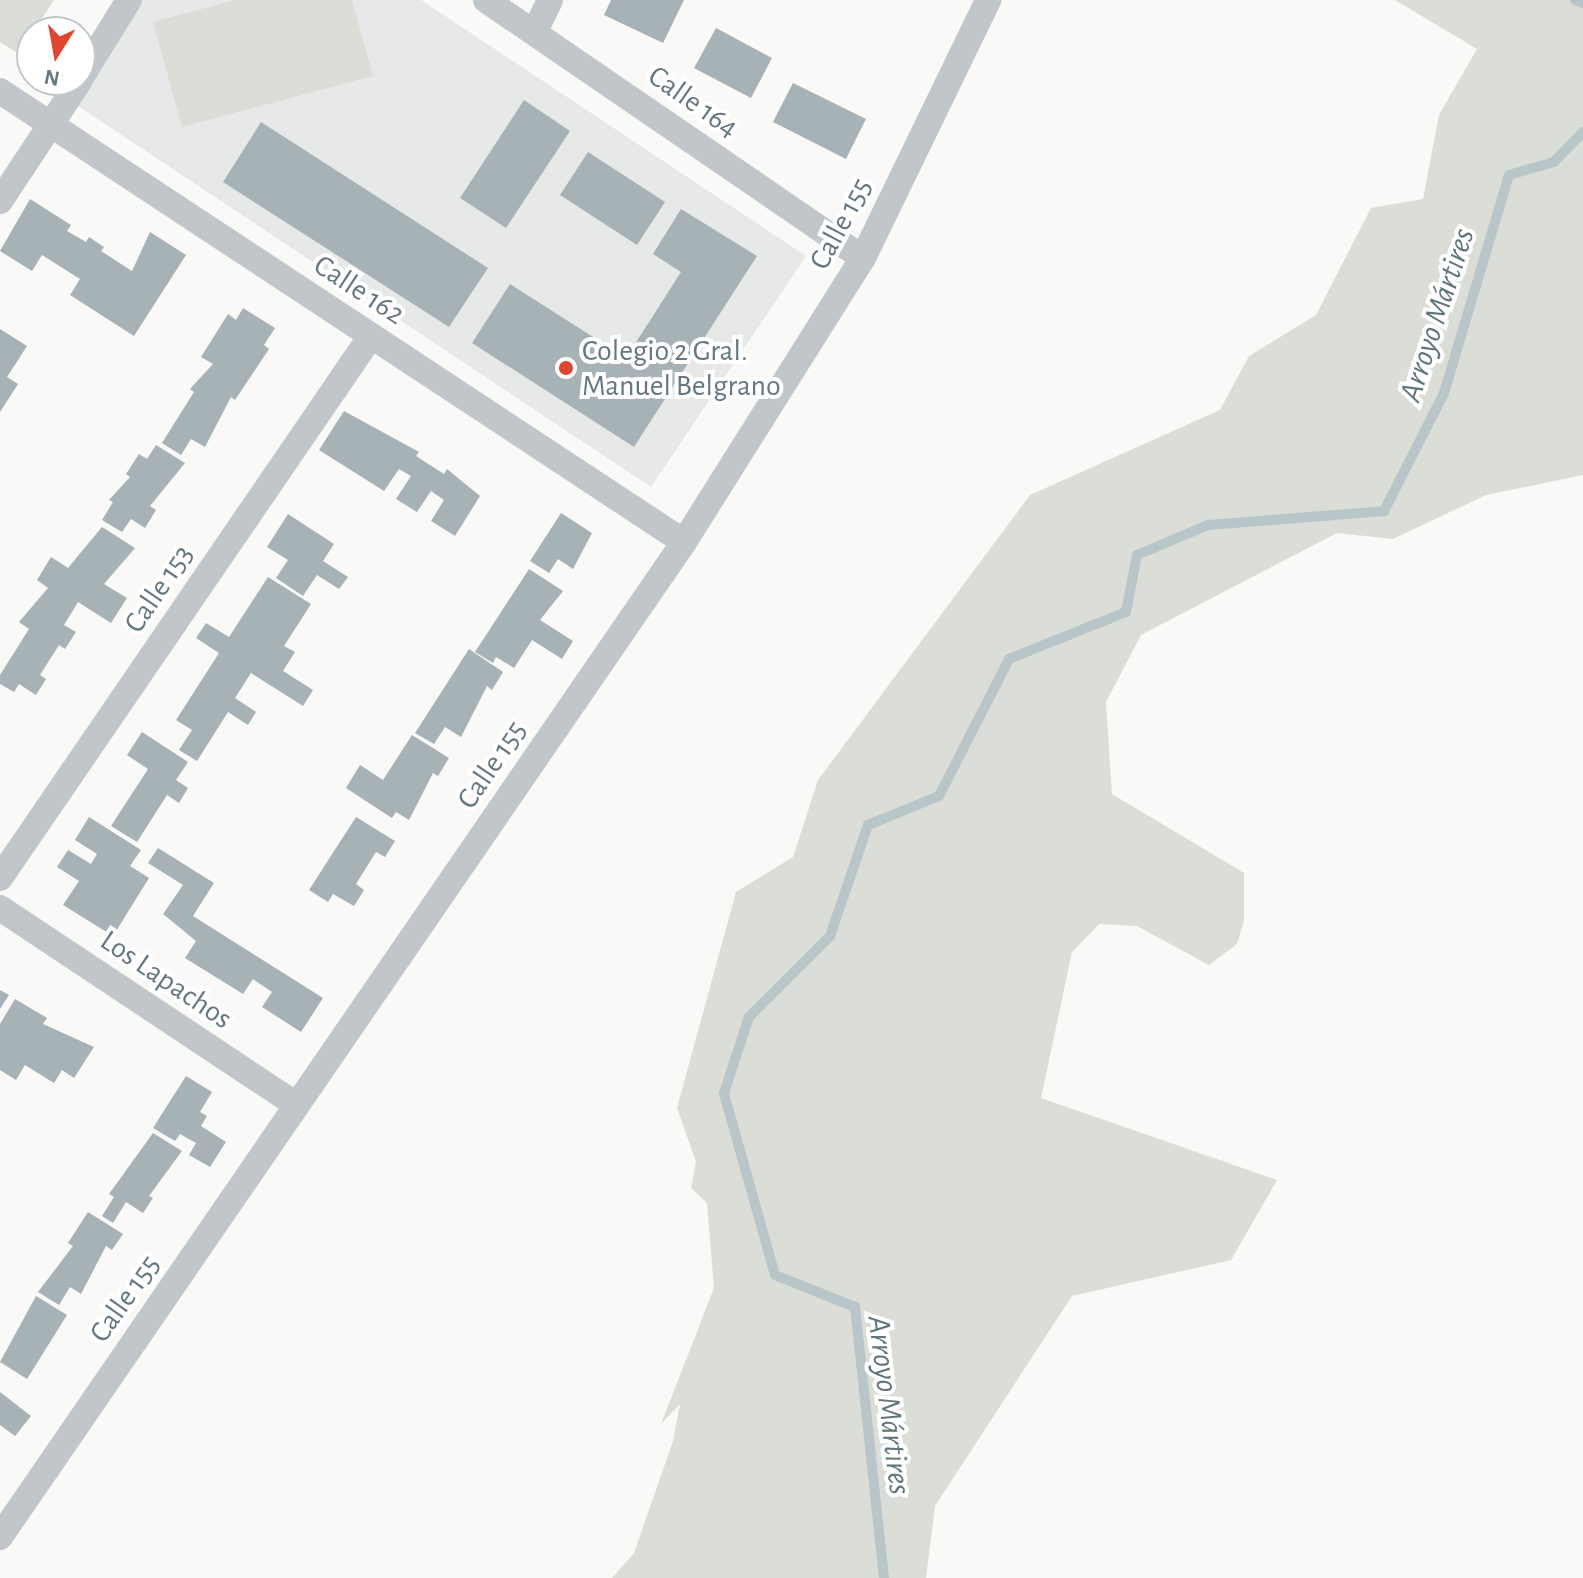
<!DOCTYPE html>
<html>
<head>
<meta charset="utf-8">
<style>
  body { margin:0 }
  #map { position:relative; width:1583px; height:1578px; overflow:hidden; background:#f9f9f7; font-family:"Alegreya Sans",sans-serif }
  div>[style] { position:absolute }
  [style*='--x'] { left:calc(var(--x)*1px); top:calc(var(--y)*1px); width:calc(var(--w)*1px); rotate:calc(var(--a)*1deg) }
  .built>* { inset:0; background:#e7e9e8 }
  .green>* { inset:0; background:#daded6 }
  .stream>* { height:10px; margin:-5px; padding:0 5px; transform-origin:5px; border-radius:5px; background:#b8c6c9 }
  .building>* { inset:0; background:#a7b2b6 }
  .street>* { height:26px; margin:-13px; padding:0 13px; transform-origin:13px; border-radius:13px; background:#c0c6c9 }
  .dots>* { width:22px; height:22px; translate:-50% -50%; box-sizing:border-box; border:4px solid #fff; border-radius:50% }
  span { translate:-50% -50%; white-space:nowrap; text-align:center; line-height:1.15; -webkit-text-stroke:8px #fff; paint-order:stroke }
  .street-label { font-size:30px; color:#657881 }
  .poi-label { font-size:30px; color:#657881 }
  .left { translate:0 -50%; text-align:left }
  .water-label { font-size:32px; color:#5f767b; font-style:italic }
  .north { position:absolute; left:16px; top:16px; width:80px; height:80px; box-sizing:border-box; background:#fff; border:2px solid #c1c9cd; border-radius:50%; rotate:191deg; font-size:22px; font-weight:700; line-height:32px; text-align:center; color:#657881 }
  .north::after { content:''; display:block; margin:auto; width:28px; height:36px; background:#e0452f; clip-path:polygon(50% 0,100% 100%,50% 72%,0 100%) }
</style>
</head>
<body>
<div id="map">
  <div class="built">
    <div style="clip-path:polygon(127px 0,421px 0,806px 256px,651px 487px,63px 96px)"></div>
  </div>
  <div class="green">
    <div style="clip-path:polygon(0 0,54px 0,19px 54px,0 42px)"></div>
    <div style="clip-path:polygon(235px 0,352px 0,373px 76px,182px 127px,153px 22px)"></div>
    <div style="clip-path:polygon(1395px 0,1583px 0,1583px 475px,1486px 495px,1393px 539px,1337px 533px,1141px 635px,1106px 702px,1112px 794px,1244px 873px,1244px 921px,1237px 944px,1209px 965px,1137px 926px,1099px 924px,1072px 952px,1041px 1098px,1277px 1180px,1231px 1260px,1072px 1296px,935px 1506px,926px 1578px,612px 1578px,634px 1553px,673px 1441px,680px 1404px,661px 1424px,714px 1288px,707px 1203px,691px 1188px,696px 1162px,677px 1108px,736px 892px,793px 857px,818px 780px,1030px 495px,1220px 410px,1249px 356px,1316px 315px,1371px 208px,1423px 199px,1439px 115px,1477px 49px)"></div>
  </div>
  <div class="stream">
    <div style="--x:1575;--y:0;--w:9;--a:21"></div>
    <div style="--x:884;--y:1578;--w:273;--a:-96.1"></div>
    <div style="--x:855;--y:1307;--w:86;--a:-158.2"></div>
    <div style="--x:775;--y:1275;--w:189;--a:-105.7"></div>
    <div style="--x:724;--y:1093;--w:80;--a:-71.8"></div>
    <div style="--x:749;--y:1017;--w:115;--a:-45"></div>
    <div style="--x:830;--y:936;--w:117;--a:-71.1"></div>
    <div style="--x:868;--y:825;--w:77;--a:-22.2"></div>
    <div style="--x:939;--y:796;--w:154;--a:-62.9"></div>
    <div style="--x:1009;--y:659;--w:126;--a:-21.9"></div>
    <div style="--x:1126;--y:612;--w:58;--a:-79.1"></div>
    <div style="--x:1137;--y:555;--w:77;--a:-22.9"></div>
    <div style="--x:1208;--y:525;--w:177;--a:-4.5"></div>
    <div style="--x:1384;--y:511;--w:132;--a:-63"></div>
    <div style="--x:1444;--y:393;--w:227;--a:-73.4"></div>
    <div style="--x:1509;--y:175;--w:47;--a:-16.1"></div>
    <div style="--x:1554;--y:162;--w:42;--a:-46"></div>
  </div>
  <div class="building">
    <div style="clip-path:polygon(611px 0,684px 0,663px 43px,604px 15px)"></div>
    <div style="clip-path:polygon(716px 28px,772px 58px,751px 98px,694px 68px)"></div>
    <div style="clip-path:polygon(793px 83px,866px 119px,846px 159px,773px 122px)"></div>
    <div style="clip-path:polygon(524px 100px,570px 131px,506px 228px,460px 198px)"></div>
    <div style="clip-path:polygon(261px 122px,488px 268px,449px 327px,223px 182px)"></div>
    <div style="clip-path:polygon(588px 152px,665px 202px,637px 245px,560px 195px)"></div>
    <div style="clip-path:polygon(30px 199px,71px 225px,67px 231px,86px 242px,89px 237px,104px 247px,101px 251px,132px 271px,150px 232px,186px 255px,134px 336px,70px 295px,80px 279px,42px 255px,32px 271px,0 251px)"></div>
    <div style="clip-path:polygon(681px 209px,757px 256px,634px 447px,472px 343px,510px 284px,626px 358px,681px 272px,653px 254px)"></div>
    <div style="clip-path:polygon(243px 308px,275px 328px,264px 345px,269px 349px,235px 400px,231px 397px,205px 447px,191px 439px,181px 455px,162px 443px,194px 392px,190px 389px,213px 364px,201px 357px,228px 314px,236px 320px)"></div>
    <div style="clip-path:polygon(0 329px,27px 346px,7px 377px,18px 384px,0 412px)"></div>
    <div style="clip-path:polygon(344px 411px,419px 452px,416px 456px,444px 474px,447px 469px,480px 496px,455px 536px,431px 521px,444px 500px,431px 491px,417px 512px,396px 499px,411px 476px,399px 469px,384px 491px,319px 450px)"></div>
    <div style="clip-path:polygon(156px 445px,185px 463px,150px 506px,156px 510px,145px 528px,131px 519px,122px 532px,102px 520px,113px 502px,109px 500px,130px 477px,126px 474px,139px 454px,147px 459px)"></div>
    <div style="clip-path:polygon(561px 513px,592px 533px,573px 569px,558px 559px,549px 573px,530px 561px)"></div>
    <div style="clip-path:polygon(288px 514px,334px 544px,323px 561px,348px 577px,339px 589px,317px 575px,303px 596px,276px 578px,288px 560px,267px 547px)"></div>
    <div style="clip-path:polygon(102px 527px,135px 548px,104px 584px,127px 598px,111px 623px,78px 602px,64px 625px,76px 632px,65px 649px,59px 645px,40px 675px,46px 679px,36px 695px,19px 684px,14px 692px,0 684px,0 675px,29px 629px,19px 622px,48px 588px,37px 580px,51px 557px,68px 568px)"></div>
    <div style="clip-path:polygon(529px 569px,563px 591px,540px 620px,573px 641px,562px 659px,532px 640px,514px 668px,496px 657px,493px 663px,475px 652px)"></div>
    <div style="clip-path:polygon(268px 577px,311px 604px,284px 646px,295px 652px,283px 671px,313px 690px,303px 706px,251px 673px,235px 698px,256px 712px,248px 725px,228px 712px,197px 761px,179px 750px,192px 730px,176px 720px,219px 653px,196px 638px,206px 623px,229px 637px)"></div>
    <div style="clip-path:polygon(469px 649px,503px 672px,492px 690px,487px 686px,461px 737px,445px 727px,434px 744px,415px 733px)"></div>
    <div style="clip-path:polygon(142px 732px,188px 762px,176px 780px,188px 788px,179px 803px,167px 795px,137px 842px,111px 826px,148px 769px,127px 755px)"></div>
    <div style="clip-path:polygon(412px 735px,449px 758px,438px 776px,433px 773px,409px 820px,396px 812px,392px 818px,346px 788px,360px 765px,383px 780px)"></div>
    <div style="clip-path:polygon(89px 817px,141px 850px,130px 866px,149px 878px,113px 936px,63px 905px,79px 881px,57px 867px,68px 850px,91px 864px,97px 854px,75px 840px)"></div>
    <div style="clip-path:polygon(356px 817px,395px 841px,385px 857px,376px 852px,356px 884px,364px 890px,354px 906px,333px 894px,328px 902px,309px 890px)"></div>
    <div style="clip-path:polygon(158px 848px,214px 883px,193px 916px,323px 998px,301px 1032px,262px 1007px,272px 992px,253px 979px,243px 994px,185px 958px,196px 941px,163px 914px,183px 885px,148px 863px)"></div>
    <div style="clip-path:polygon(0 990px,9px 995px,0 1009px)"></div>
    <div style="clip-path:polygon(15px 999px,47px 1018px,43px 1024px,94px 1047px,74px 1078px,62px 1070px,54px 1083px,25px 1065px,16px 1080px,0 1070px,0 1024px)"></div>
    <div style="clip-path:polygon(186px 1076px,212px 1092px,200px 1112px,207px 1116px,201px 1126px,226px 1142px,210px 1167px,189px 1155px,196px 1143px,180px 1134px,175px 1141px,153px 1128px)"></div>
    <div style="clip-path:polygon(153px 1133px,182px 1151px,149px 1196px,153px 1198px,143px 1213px,126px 1202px,113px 1223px,102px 1216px,114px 1197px,109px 1194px)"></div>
    <div style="clip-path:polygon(88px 1212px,123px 1234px,112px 1250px,106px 1246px,81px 1294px,70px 1287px,59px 1305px,38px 1292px,73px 1246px,68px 1243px)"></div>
    <div style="clip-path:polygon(36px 1296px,67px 1315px,27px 1379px,0 1362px)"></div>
    <div style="clip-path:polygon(0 1392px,31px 1416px,15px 1436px,0 1425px)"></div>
  </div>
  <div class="street">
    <div style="--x:486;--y:0;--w:457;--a:34.4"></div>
    <div style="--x:535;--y:31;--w:34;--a:-64"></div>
    <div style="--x:80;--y:79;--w:93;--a:-58.2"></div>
    <div style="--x:0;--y:91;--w:819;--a:33.4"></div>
    <div style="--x:0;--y:201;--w:145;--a:-56.5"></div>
    <div style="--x:0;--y:878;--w:657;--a:-55.61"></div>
    <div style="--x:0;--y:908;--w:356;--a:33.6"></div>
    <div style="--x:0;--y:1537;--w:1207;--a:-55.49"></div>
    <div style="--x:684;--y:542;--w:336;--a:-57.8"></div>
    <div style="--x:863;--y:258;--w:287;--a:-64.1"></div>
  </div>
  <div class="dots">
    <div style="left:566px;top:368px;background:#e0452f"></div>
  </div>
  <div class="street-label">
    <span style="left:693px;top:102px;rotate:35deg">Calle 164</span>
    <span style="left:841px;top:224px;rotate:-62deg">Calle 155</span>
    <span style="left:359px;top:290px;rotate:33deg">Calle 162</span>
    <span style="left:159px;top:589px;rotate:-56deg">Calle 153</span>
    <span style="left:492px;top:765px;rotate:-56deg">Calle 155</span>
    <span style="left:166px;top:980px;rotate:34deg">Los Lapachos</span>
    <span style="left:125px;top:1299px;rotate:-55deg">Calle 155</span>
  </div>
  <div class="poi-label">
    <span class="left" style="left:582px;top:368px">Colegio 2 Gral.<br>Manuel Belgrano</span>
  </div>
  <div class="water-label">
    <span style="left:1437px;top:315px;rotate:-72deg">Arroyo Mártires</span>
    <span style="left:889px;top:1405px;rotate:83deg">Arroyo Mártires</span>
  </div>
  <div class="north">N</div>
</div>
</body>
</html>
